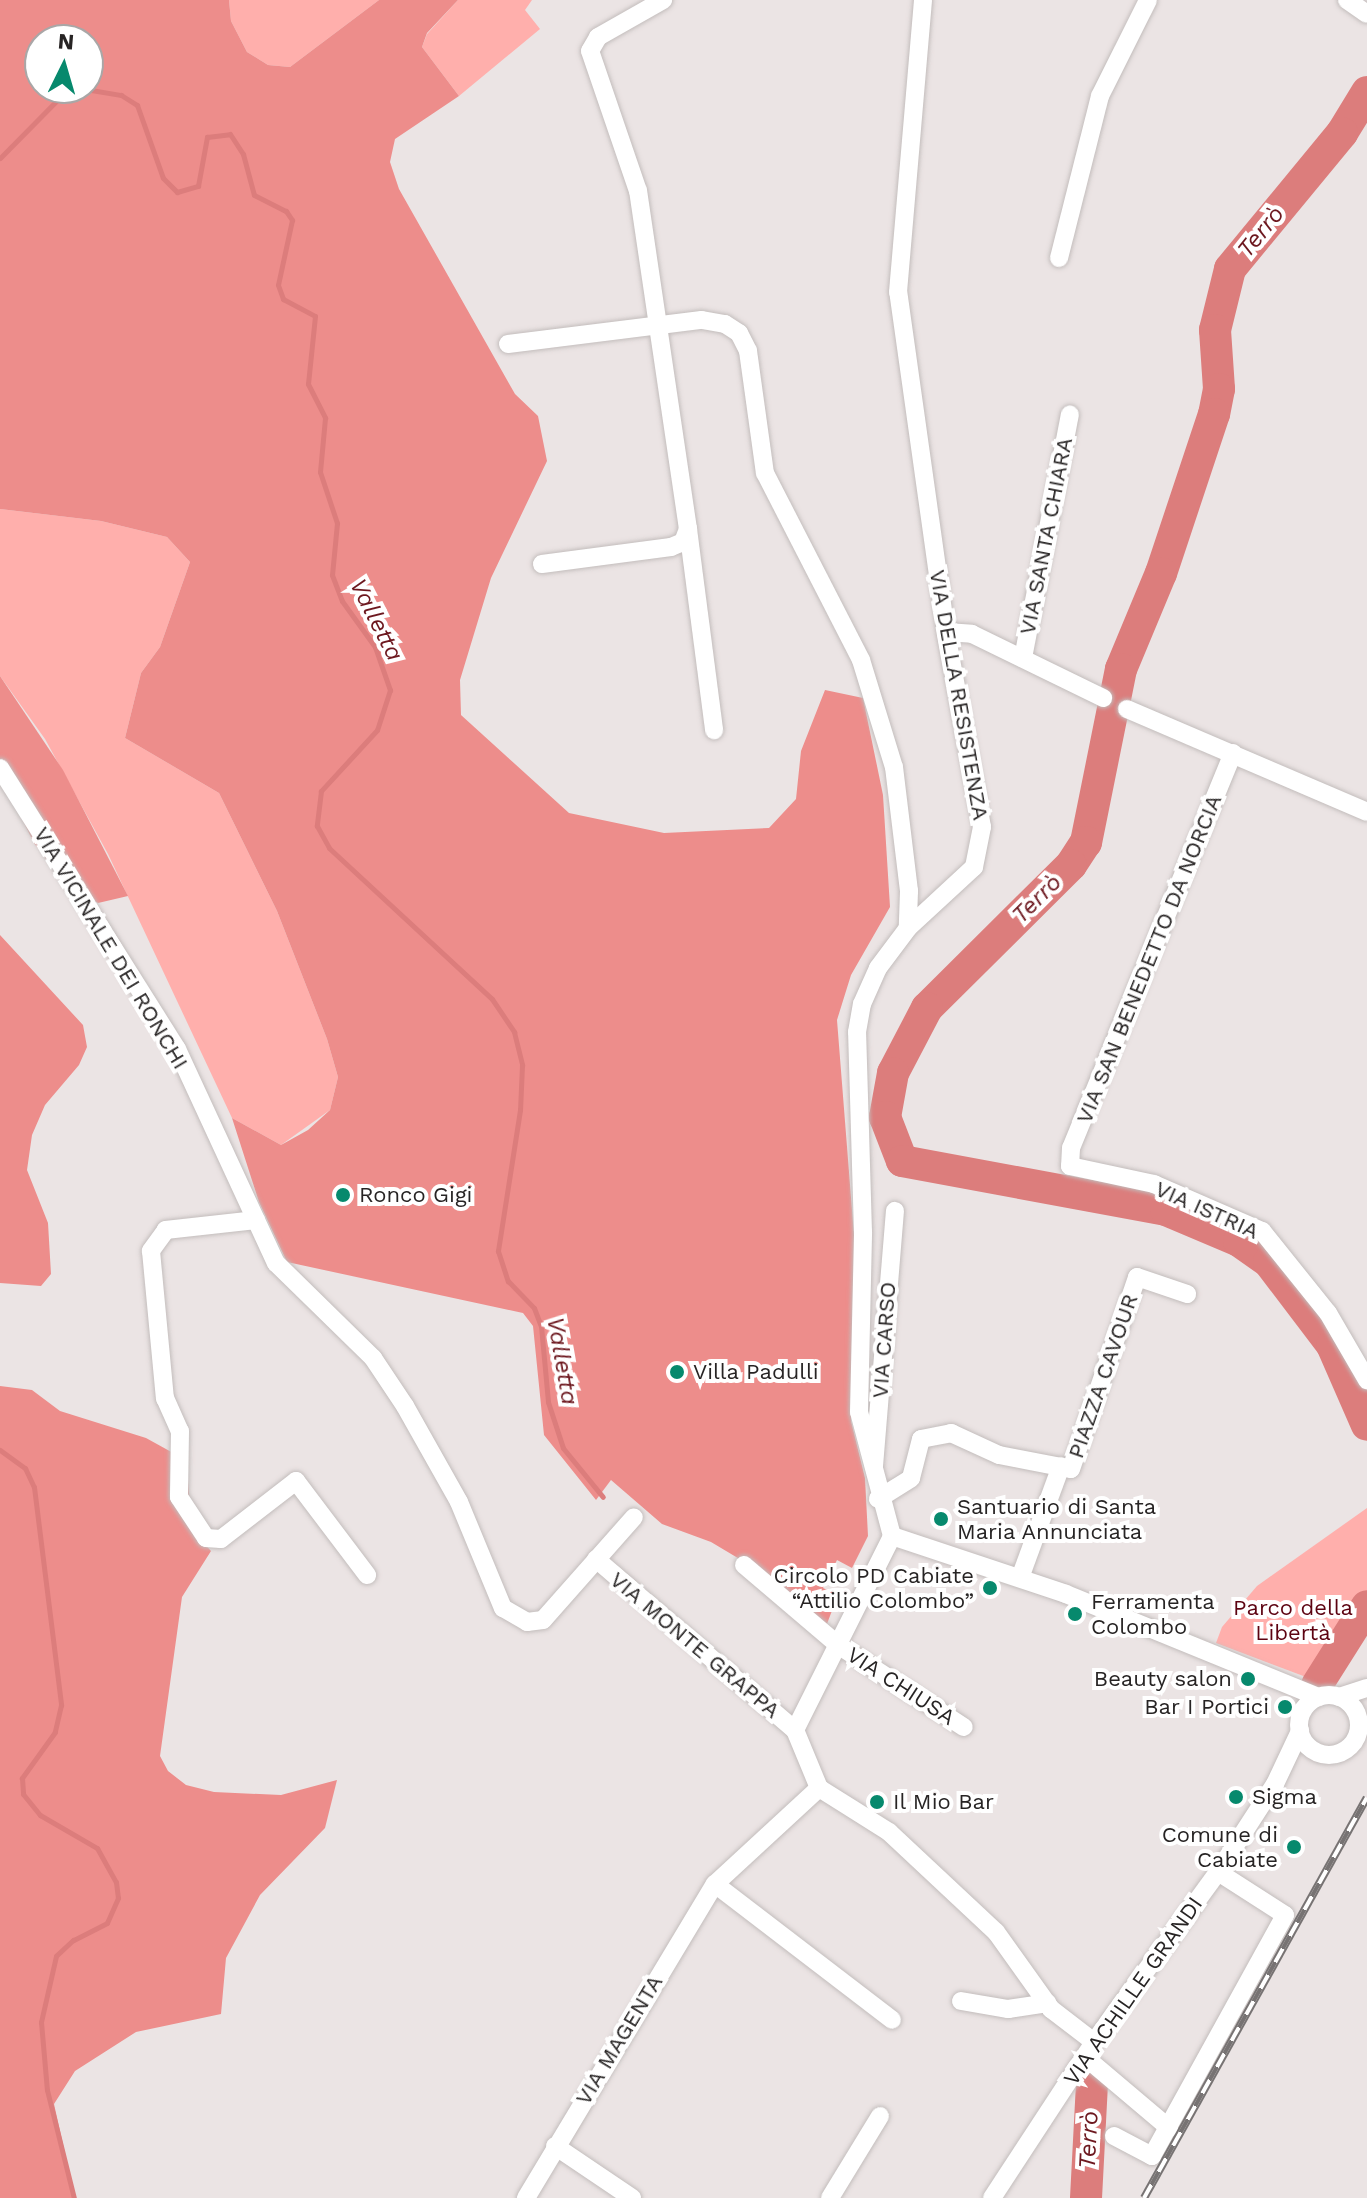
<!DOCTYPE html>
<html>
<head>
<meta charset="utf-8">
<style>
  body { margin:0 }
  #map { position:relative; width:1367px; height:2198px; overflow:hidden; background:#ebe4e4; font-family:"Work Sans",sans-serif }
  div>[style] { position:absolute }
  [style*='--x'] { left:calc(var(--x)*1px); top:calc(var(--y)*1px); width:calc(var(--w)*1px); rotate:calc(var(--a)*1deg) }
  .green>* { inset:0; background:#ffafac }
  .forest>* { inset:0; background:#ed8d8b }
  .stream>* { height:5px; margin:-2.5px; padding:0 2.5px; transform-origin:2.5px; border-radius:2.5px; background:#dc7d7c }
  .river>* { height:32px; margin:-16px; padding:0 16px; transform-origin:16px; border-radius:16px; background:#dc7d7c }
  .roads { filter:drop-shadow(0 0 2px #c3bdbc) drop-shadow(0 0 2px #c3bdbc) }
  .minor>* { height:18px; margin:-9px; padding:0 9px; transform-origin:9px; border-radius:9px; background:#fff }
  .minor>.ring { margin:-9px; padding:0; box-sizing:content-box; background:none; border:18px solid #fff; border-radius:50% }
  .rail>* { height:8px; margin-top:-4px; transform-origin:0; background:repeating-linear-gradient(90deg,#fff 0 15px,#777373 0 30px); box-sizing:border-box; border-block:2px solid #777373 }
  .dots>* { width:22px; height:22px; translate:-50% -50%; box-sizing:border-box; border:4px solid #fff; border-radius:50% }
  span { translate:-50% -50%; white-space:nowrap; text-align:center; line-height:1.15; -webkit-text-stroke:8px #fff; paint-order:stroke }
  .street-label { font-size:22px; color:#272424 }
  .poi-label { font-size:22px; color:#272424 }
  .left { translate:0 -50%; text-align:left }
  .right { translate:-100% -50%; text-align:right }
  .park-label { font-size:22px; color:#5c0311 }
  .water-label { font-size:24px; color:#6d181f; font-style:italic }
  .north { position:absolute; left:24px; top:24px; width:80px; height:80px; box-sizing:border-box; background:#fff; border:2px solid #a9a7a7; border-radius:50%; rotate:5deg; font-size:22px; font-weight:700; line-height:32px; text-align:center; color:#272424 }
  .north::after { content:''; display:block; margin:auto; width:28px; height:36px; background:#07896d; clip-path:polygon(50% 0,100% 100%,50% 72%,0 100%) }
</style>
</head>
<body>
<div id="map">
  <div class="green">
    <div style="clip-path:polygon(229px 0,379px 0,290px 67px,268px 65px,247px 52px,231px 21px)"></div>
    <div style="clip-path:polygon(458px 0,532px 0,525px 10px,540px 29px,459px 96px,422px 47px,427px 34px)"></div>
    <div style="clip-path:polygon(0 509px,101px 521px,167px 537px,190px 562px,160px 647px,141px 673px,125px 738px,219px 793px,277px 911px,327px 1039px,338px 1077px,330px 1110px,281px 1145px,232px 1118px,108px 854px,45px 739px,0 676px)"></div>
    <div style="clip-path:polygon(1367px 1508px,1367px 1599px,1314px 1680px,1216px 1643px,1222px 1627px,1257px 1586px)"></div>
  </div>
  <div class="forest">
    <div style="clip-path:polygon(evenodd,0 0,229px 0,231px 21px,247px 52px,268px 65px,290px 67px,379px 0,458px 0,427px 33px,422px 47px,459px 96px,395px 139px,390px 162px,399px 189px,515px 394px,538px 416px,547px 461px,491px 578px,460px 680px,461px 715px,569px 813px,664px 833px,769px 828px,796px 799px,801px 751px,825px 690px,863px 698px,883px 795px,890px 907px,851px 975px,837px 1020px,855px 1248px,851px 1421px,865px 1478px,868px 1536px,852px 1568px,837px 1560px,823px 1588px,838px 1595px,825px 1629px,763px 1573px,711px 1542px,662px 1524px,611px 1480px,596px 1500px,544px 1435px,533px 1326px,523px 1313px,287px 1262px,259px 1202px,232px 1118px,281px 1145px,308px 1130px,330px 1110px,338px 1077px,327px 1039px,277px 911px,219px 793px,125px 738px,141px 673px,160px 647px,190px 562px,167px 537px,101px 521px,0 509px,0 0,40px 40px,88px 40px,88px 88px,40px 88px,40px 40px)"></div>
    <div style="clip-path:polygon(0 676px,63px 770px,128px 896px,98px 903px,64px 882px,34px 843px,0 775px)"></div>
    <div style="clip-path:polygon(0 935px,83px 1025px,87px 1047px,79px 1065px,45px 1105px,32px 1135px,27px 1170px,48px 1223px,51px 1274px,41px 1286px,0 1283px)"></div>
    <div style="clip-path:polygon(0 1386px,32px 1390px,60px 1411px,146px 1438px,175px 1454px,188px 1480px,192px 1530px,211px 1551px,182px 1597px,160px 1756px,168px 1771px,186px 1785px,214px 1792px,281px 1795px,337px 1780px,325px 1828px,260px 1895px,226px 1958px,221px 2014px,136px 2032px,75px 2071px,54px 2104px,75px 2198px,0 2198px)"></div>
  </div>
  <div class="stream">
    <div style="--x:0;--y:158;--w:91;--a:-45.4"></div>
    <div style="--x:64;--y:93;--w:16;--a:-18"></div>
    <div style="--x:79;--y:88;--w:43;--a:9.5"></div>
    <div style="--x:121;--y:95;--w:19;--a:32"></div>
    <div style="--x:137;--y:105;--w:77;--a:70.4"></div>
    <div style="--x:163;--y:178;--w:20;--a:45"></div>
    <div style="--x:177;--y:192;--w:22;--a:-16"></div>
    <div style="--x:198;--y:186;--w:50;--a:-79.6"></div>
    <div style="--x:207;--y:137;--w:23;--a:-7"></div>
    <div style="--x:230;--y:134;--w:24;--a:57"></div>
    <div style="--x:243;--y:154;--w:42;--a:75"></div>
    <div style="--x:254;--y:195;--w:36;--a:27"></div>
    <div style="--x:286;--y:211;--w:11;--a:56"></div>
    <div style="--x:292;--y:220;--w:66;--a:102.2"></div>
    <div style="--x:278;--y:285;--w:15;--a:70"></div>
    <div style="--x:283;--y:299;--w:36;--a:28"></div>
    <div style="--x:315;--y:316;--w:68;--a:95.9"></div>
    <div style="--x:308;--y:384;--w:38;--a:63"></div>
    <div style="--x:325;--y:418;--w:54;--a:95.3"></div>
    <div style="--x:320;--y:472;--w:54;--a:71.6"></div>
    <div style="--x:337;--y:523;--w:52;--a:95.5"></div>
    <div style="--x:332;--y:575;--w:28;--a:69"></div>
    <div style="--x:342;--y:601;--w:57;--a:54.3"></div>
    <div style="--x:375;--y:647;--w:46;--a:70.8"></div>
    <div style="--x:390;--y:690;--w:42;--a:108"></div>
    <div style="--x:377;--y:730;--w:83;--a:132.6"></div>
    <div style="--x:321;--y:791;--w:35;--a:97"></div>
    <div style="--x:317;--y:826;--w:25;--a:61"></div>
    <div style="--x:329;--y:848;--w:222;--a:42.8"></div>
    <div style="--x:492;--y:999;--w:40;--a:56"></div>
    <div style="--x:514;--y:1032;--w:34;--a:76"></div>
    <div style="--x:522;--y:1065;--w:45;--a:92.5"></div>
    <div style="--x:520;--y:1110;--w:143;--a:98.9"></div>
    <div style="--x:498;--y:1251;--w:32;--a:72"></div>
    <div style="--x:508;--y:1281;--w:37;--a:46"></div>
    <div style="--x:534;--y:1308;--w:19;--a:69"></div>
    <div style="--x:541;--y:1326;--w:76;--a:84.7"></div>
    <div style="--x:548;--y:1402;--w:48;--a:71.9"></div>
    <div style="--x:563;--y:1448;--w:63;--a:50.8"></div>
    <div style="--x:0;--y:1450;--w:31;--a:36"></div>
    <div style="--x:25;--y:1468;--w:21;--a:65"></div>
    <div style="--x:34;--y:1487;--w:220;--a:82.9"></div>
    <div style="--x:61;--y:1705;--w:28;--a:103"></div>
    <div style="--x:55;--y:1732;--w:57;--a:125.7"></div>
    <div style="--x:22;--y:1778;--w:16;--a:86"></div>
    <div style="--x:23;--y:1794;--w:27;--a:51"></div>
    <div style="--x:40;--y:1815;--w:66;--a:30.1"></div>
    <div style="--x:97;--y:1848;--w:39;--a:61"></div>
    <div style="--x:116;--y:1882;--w:16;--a:83"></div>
    <div style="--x:118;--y:1898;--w:27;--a:114"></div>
    <div style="--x:107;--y:1923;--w:38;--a:153"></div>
    <div style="--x:73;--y:1940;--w:23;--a:137"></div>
    <div style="--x:56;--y:1956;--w:68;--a:102.8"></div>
    <div style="--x:41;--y:2022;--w:68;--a:85"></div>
    <div style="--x:47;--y:2090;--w:111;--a:76"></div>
  </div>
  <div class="river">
    <div style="--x:1367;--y:92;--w:48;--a:121.4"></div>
    <div style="--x:1342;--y:133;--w:176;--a:129.5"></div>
    <div style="--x:1230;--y:269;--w:63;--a:103.8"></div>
    <div style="--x:1215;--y:330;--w:59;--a:86.1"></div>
    <div style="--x:1219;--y:389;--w:25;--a:101"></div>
    <div style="--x:1214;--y:414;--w:168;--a:108.4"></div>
    <div style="--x:1161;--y:573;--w:104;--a:112.6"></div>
    <div style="--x:1121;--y:669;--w:177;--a:101.4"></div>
    <div style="--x:1086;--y:842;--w:27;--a:123"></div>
    <div style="--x:1071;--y:865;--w:203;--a:135.2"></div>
    <div style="--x:927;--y:1008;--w:73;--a:117.6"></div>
    <div style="--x:893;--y:1073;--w:45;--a:100.3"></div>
    <div style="--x:885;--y:1117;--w:47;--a:68.9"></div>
    <div style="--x:902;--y:1161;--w:269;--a:10.5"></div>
    <div style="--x:1166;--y:1210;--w:79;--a:23"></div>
    <div style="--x:1239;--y:1241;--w:37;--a:35"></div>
    <div style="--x:1269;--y:1262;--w:104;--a:52.8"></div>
    <div style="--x:1332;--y:1345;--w:87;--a:66.4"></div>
    <div style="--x:1317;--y:1685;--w:93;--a:-57.7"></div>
    <div style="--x:1086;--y:2198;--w:116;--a:-87"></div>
  </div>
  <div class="roads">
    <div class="minor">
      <div style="--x:1347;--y:0;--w:24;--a:35"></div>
      <div style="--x:1059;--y:258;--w:167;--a:-75.8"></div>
      <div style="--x:1100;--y:96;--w:107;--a:-63.4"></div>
      <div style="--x:508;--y:344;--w:195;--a:-7.1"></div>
      <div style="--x:702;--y:320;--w:23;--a:10"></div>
      <div style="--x:725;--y:324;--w:17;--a:33"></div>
      <div style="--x:739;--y:333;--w:20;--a:63"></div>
      <div style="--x:748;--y:351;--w:123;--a:82.1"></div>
      <div style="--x:765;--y:473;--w:210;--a:62.8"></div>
      <div style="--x:861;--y:660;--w:112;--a:72.9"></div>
      <div style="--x:894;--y:767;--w:125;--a:83.1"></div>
      <div style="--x:909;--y:891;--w:37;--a:92"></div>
      <div style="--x:688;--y:529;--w:203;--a:82.6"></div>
      <div style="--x:542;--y:564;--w:130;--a:-7.5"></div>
      <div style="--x:671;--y:547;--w:13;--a:-23"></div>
      <div style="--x:683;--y:542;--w:14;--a:-69"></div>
      <div style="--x:688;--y:529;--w:342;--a:-98.4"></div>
      <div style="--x:638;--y:191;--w:148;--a:-108.9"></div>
      <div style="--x:590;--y:51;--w:16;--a:-60"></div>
      <div style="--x:598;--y:37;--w:75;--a:-29.6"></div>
      <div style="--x:946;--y:632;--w:26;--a:4"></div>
      <div style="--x:972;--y:634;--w:146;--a:26"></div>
      <div style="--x:1023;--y:658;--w:248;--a:-79.1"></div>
      <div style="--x:1127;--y:709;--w:261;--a:23.2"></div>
      <div style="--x:1233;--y:753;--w:427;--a:112.3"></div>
      <div style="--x:1071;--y:1148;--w:18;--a:93"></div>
      <div style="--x:1070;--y:1166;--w:86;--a:12.1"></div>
      <div style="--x:1154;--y:1184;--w:118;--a:23.5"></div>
      <div style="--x:1262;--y:1231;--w:105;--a:51.2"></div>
      <div style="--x:1328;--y:1313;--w:78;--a:59.8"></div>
      <div style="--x:0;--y:768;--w:332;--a:57.8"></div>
      <div style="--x:177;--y:1049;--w:236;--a:65.2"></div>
      <div style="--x:276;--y:1263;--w:136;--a:44.4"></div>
      <div style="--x:373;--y:1358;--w:58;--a:56.3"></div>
      <div style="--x:405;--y:1406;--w:110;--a:60.6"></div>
      <div style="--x:459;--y:1502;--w:115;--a:67.5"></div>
      <div style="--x:503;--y:1608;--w:28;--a:30"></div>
      <div style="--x:527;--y:1622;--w:16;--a:-7"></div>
      <div style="--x:543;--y:1620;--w:137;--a:-48.5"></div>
      <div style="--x:256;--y:1220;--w:91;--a:173.7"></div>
      <div style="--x:166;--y:1230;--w:26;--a:126"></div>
      <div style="--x:151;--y:1251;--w:148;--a:84.6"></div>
      <div style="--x:165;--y:1398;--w:36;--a:66"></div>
      <div style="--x:180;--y:1431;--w:66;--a:90.9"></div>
      <div style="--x:179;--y:1497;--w:49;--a:56.6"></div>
      <div style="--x:206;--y:1538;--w:15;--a:4"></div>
      <div style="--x:221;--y:1539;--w:95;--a:-37.7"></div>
      <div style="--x:296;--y:1481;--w:118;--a:52.9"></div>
      <div style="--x:874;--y:1466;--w:256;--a:-85.3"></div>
      <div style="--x:878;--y:1499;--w:39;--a:-32"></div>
      <div style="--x:911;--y:1478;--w:40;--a:-75.6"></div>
      <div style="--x:921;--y:1439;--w:31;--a:-11"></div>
      <div style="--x:951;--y:1433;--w:53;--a:24.6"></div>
      <div style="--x:999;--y:1455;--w:73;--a:11"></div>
      <div style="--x:1071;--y:1469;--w:203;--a:-71"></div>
      <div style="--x:1137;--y:1277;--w:53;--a:18.8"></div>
      <div style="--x:892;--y:1536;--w:128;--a:-104.9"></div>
      <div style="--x:859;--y:1412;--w:180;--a:-88.7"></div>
      <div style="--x:863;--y:1232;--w:200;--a:-91.7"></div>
      <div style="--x:857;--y:1032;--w:28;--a:-80"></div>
      <div style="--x:862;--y:1004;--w:39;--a:-66"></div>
      <div style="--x:878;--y:968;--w:50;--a:-53.1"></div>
      <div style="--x:908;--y:928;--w:90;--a:-42.7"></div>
      <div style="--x:974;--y:867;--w:41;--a:-78.7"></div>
      <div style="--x:982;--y:827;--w:198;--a:-100.5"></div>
      <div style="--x:946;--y:632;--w:343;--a:-98"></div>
      <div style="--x:898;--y:292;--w:293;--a:-85.1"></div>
      <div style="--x:892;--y:1536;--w:183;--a:18.4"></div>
      <div style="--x:1066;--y:1594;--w:273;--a:22.2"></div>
      <div style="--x:596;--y:1559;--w:262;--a:40.7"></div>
      <div style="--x:795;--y:1730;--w:63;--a:67.5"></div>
      <div style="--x:744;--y:1565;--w:123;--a:40.4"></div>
      <div style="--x:838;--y:1645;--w:150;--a:33.1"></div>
      <div style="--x:1020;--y:1578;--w:119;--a:-69.9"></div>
      <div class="ring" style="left:1299px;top:1695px;width:42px;height:42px"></div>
      <div style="--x:1339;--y:1697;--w:29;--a:-18"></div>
      <div style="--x:795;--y:1730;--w:217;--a:-63.4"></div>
      <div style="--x:819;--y:1788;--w:83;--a:32.2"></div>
      <div style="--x:889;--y:1832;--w:146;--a:43.1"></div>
      <div style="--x:996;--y:1932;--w:95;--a:54.5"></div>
      <div style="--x:1051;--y:2009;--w:54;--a:37.5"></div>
      <div style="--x:715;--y:1884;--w:223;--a:37.5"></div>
      <div style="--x:961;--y:2001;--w:48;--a:9.7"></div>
      <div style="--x:1008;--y:2009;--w:40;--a:-8.5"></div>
      <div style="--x:1085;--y:2057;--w:110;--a:40.2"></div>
      <div style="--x:1114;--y:2136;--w:43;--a:27.8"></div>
      <div style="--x:1152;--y:2156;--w:275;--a:-61.1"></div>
      <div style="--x:1285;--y:1915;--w:80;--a:-147.3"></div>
      <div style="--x:555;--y:2146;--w:93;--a:34"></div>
      <div style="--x:526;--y:2198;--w:366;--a:-59"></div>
      <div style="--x:715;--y:1884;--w:142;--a:-42.7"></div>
      <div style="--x:830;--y:2198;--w:96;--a:-58.6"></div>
      <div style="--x:992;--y:2198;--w:186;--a:-56.8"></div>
      <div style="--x:1094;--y:2042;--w:210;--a:-53.9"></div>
      <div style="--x:1218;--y:1872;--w:105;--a:-57.1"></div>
      <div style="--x:1275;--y:1784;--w:59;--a:-64.7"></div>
    </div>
  </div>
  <div class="rail">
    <div style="--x:1144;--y:2198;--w:458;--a:-60.9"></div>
  </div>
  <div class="dots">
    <div style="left:343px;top:1195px;background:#07896d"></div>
    <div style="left:677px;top:1372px;background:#07896d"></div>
    <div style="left:941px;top:1519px;background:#07896d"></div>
    <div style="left:990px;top:1588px;background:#07896d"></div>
    <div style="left:1075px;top:1614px;background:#07896d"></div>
    <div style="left:1248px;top:1679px;background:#07896d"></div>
    <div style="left:1285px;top:1707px;background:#07896d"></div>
    <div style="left:1236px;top:1797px;background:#07896d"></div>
    <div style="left:877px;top:1802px;background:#07896d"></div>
    <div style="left:1294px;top:1847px;background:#07896d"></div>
  </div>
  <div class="street-label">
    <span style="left:1046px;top:536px;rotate:-79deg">VIA SANTA CHIARA</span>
    <span style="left:959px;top:695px;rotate:80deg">VIA DELLA RESISTENZA</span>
    <span style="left:111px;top:948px;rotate:59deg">VIA VICINALE DEI RONCHI</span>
    <span style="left:1149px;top:959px;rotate:-68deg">VIA SAN BENEDETTO DA NORCIA</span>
    <span style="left:1207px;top:1210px;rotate:24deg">VIA ISTRIA</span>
    <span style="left:884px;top:1340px;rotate:-86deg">VIA CARSO</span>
    <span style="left:1103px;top:1376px;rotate:-71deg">PIAZZA CAVOUR</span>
    <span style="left:695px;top:1645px;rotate:40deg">VIA MONTE GRAPPA</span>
    <span style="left:901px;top:1686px;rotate:33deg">VIA CHIUSA</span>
    <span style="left:1133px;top:1991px;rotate:-55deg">VIA ACHILLE GRANDI</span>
    <span style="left:619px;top:2040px;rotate:-59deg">VIA MAGENTA</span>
  </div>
  <div class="poi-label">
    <span class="left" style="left:359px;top:1195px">Ronco Gigi</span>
    <span class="left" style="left:693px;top:1372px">Villa Padulli</span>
    <span class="left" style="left:957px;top:1519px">Santuario di Santa<br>Maria Annunciata</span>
    <span class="right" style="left:974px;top:1588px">Circolo PD Cabiate<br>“Attilio Colombo”</span>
    <span class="left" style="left:1091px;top:1614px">Ferramenta<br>Colombo</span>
    <span class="right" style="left:1232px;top:1679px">Beauty salon</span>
    <span class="right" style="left:1269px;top:1707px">Bar I Portici</span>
    <span class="left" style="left:1252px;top:1797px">Sigma</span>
    <span class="left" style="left:893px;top:1802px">Il Mio Bar</span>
    <span class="right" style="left:1278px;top:1847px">Comune di<br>Cabiate</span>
  </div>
  <div class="park-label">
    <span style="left:1293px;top:1620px">Parco della<br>Libertà</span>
  </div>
  <div class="water-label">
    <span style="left:1261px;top:232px;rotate:-51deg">Terrò</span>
    <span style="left:376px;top:620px;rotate:63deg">Valletta</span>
    <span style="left:1037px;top:899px;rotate:-45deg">Terrò</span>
    <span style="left:562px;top:1361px;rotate:80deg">Valletta</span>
    <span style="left:1089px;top:2140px;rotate:-87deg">Terrò</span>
  </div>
  <div class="north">N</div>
</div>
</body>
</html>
